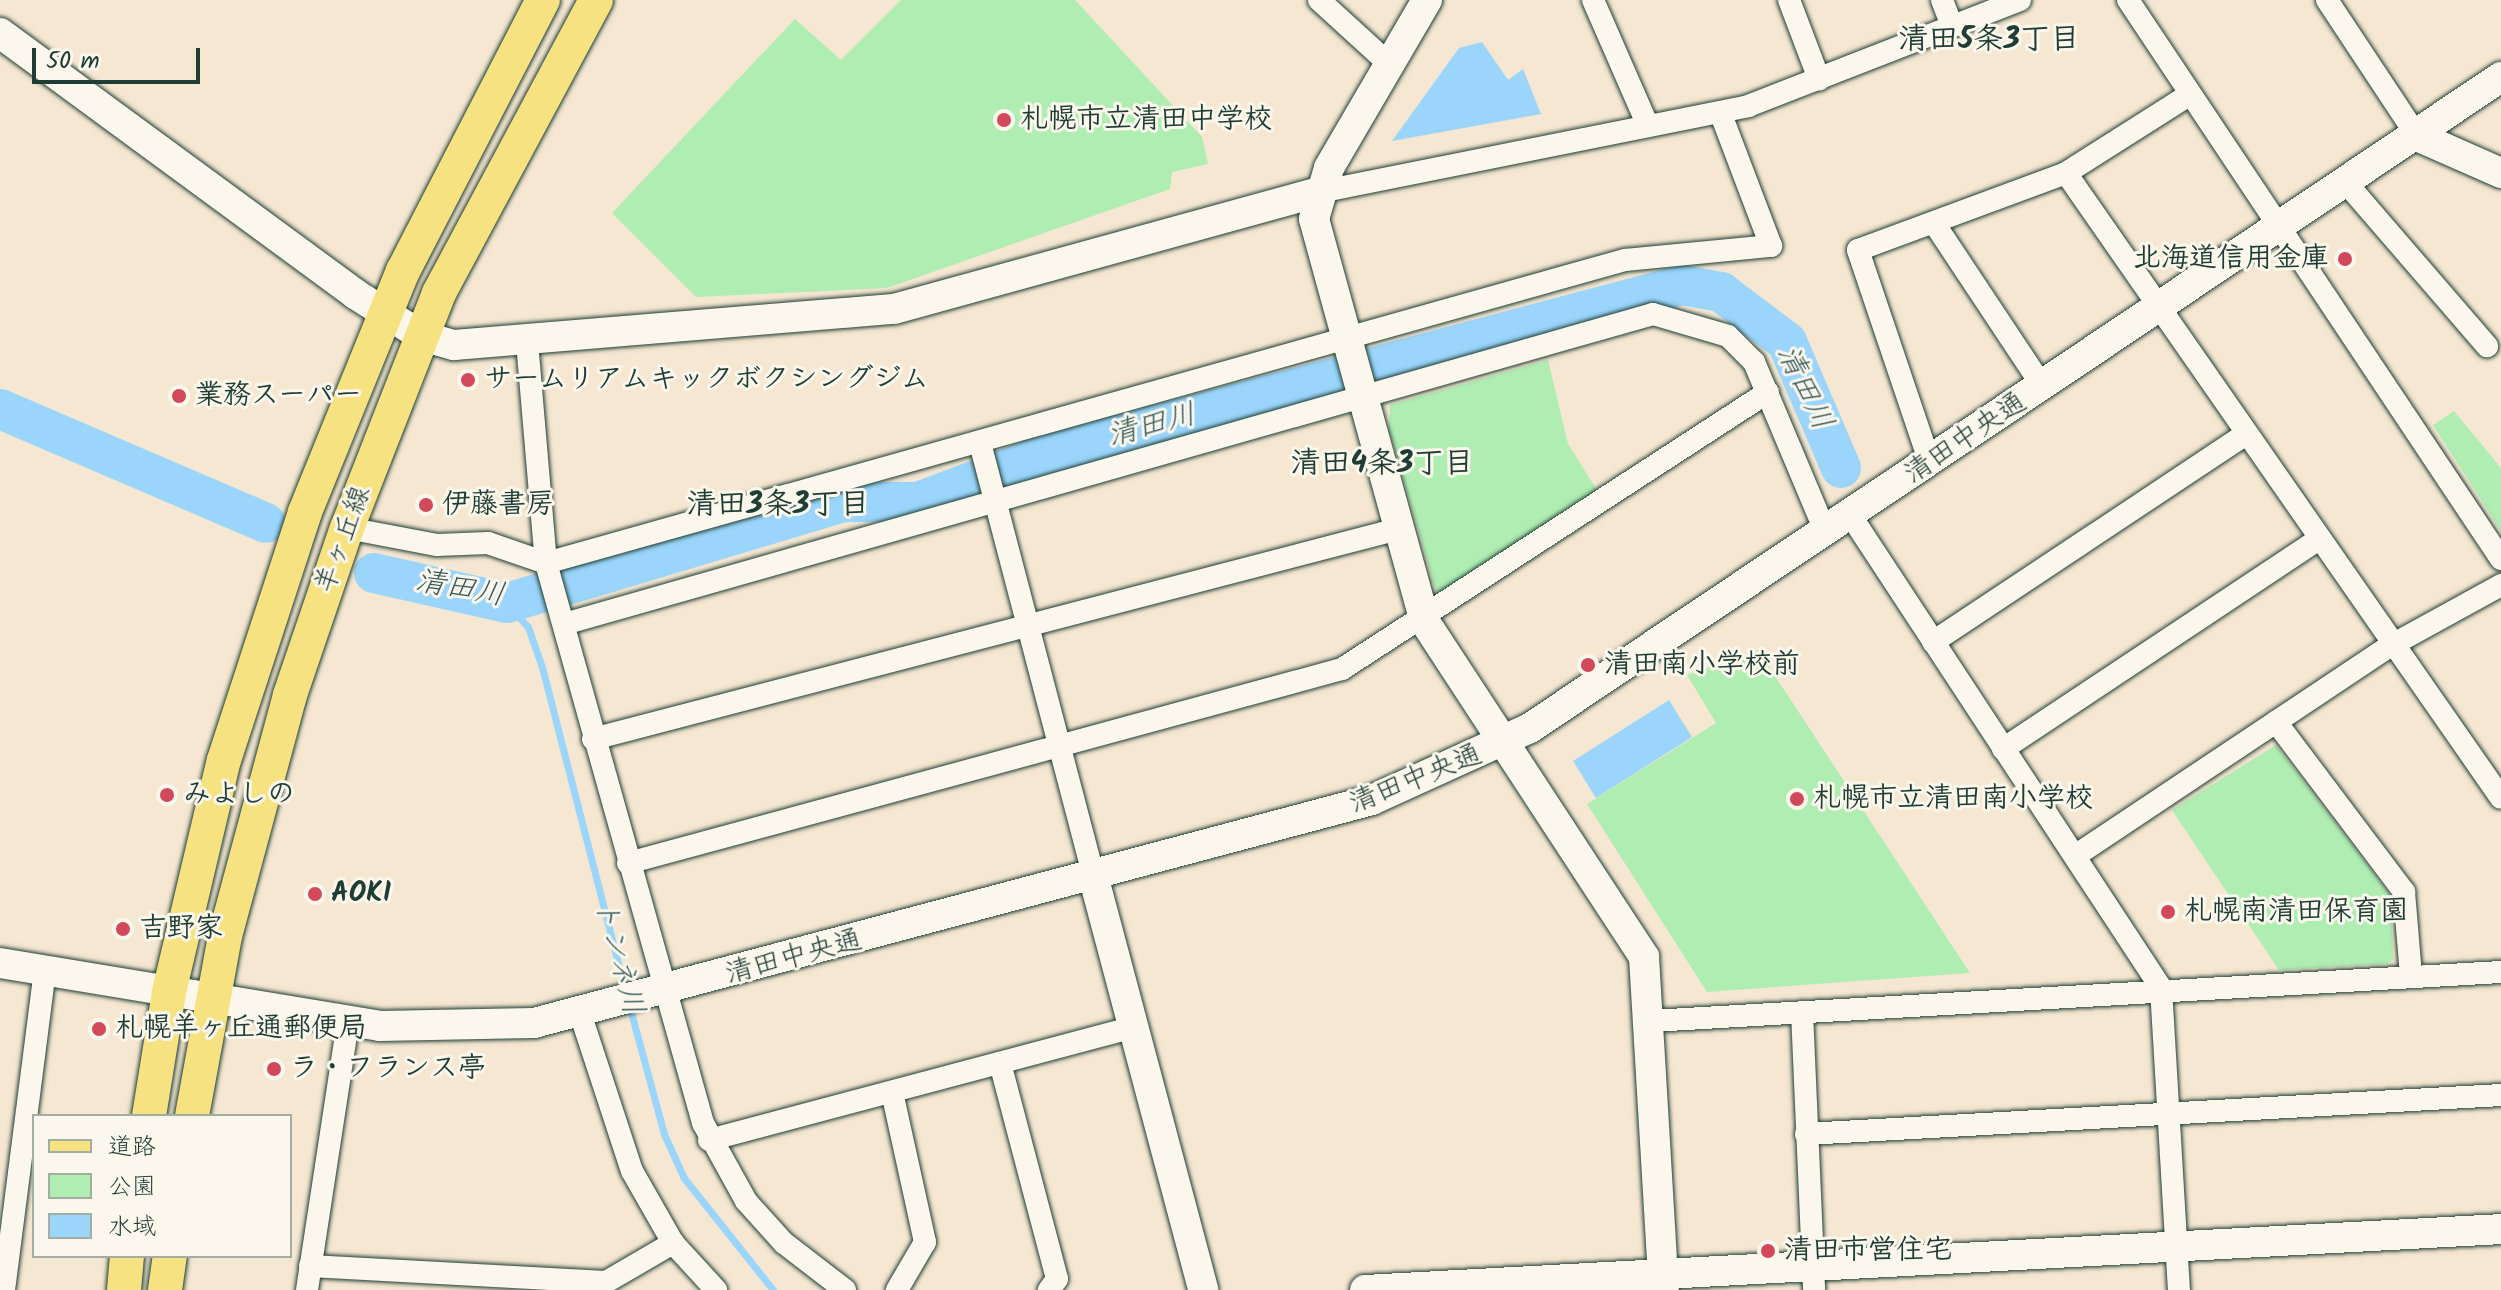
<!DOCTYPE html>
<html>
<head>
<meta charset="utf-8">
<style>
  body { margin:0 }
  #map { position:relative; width:2501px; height:1290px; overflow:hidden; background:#f5e7d2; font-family:Kalam,"Klee One",sans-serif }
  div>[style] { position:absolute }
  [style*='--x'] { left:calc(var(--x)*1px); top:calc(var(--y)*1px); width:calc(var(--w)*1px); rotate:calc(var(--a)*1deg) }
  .green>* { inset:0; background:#afedb3 }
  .water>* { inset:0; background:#9bd5fb }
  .stream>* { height:7px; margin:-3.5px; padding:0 3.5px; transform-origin:3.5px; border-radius:3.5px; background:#9bd5fb }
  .river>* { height:40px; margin:-20px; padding:0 20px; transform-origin:20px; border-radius:20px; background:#9bd5fb }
  .roads { filter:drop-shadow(0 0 2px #1f3d34) drop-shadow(0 0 2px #1f3d34) }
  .street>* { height:22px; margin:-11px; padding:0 11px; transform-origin:11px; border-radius:11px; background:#fbf7ec }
  .secondary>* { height:30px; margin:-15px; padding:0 15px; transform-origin:15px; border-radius:15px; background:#fbf7ec }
  .primary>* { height:34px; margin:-17px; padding:0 17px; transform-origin:17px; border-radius:17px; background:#f7e281 }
  .dots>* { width:22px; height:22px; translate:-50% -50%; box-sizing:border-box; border:4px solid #fbf7ec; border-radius:50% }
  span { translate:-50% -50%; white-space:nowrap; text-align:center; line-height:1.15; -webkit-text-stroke:6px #fbf7ec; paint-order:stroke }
  .poi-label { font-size:28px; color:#1f3d34; font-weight:700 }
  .left { translate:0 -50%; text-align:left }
  .right { translate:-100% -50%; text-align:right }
  .street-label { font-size:28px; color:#1f3d34 }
  .neighbourhood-label { font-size:30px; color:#1f3d34; font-weight:700 }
  .water-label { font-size:30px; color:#385b5c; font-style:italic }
  .legend { position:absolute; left:32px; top:1114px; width:260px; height:144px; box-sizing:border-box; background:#fbf7ec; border:2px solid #a3ada2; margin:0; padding:10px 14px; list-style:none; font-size:24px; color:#1f3d34 }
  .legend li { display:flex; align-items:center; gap:16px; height:40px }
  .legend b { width:40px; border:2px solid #a3ada2 }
  .scale { position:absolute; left:32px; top:48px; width:168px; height:36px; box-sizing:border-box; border:4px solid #1f3d34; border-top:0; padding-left:10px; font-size:24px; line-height:28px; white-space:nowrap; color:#1f3d34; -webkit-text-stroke:6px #fbf7ec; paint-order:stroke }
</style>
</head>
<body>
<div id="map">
  <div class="green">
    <div style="clip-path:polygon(901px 0,1075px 0,1202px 137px,1208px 164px,1172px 172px,1170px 189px,887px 288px,696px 297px,612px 213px,795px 19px,841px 60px)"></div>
    <div style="clip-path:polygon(1548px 360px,1568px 444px,1597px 490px,1444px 592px,1436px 591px,1389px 429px,1390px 405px)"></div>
    <div style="clip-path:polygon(2454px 411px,2501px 468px,2501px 531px,2433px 425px)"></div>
    <div style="clip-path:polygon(1758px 650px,1970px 973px,1707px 992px,1587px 804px,1716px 723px,1687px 675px)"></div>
    <div style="clip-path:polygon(2276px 745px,2391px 896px,2393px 960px,2387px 964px,2279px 970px,2172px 810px)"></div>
  </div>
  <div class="water">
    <div style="clip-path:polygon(1482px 42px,1508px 80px,1523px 69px,1541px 114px,1392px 141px,1459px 48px)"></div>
    <div style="clip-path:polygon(1669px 700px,1692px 737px,1596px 798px,1573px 761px)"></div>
  </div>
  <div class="stream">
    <div style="--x:507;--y:603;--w:32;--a:49"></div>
    <div style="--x:528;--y:627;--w:42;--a:70.7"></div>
    <div style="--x:542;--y:667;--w:337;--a:75.6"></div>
    <div style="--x:629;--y:1005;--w:134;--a:74.8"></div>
    <div style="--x:664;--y:1134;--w:48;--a:65.6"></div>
    <div style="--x:684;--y:1178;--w:143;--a:51.5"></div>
  </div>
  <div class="river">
    <div style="--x:0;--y:409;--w:289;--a:23.2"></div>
    <div style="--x:374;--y:573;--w:136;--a:12.7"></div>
    <div style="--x:507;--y:603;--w:352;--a:-16.7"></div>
    <div style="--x:844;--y:502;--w:74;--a:0"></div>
    <div style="--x:918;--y:502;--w:134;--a:-20.6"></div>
    <div style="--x:1043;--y:455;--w:661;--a:-14.9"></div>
    <div style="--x:1682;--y:285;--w:40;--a:10"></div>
    <div style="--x:1721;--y:292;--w:83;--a:37.1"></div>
    <div style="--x:1787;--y:342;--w:137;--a:66.8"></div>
  </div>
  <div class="roads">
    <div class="street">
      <div style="--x:1319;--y:0;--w:95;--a:42.4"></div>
      <div style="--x:1593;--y:0;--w:137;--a:66.4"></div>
      <div style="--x:1789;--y:0;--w:85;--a:69.2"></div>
      <div style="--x:1942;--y:0;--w:28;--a:69"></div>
      <div style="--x:2128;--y:0;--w:672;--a:56.29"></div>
      <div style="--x:2327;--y:0;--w:163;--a:56.5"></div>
      <div style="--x:2066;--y:173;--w:761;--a:55.16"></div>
      <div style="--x:2348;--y:185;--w:213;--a:49.2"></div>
      <div style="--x:1319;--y:192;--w:438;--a:-11.3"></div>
      <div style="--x:1748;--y:106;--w:292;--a:-21.3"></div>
      <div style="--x:1934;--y:223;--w:197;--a:56.4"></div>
      <div style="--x:527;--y:342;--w:222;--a:85.1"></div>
      <div style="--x:546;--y:563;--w:582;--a:74.34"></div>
      <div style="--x:703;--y:1123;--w:89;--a:61.1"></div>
      <div style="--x:746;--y:1201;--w:57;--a:47.9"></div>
      <div style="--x:784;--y:1243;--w:77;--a:37.6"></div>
      <div style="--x:980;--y:443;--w:451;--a:75.3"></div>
      <div style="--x:1930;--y:463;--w:225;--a:-108.7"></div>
      <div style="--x:1858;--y:250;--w:222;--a:-20.3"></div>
      <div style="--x:2066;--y:173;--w:146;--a:-32.4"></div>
      <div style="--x:1851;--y:516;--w:565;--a:56.7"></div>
      <div style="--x:2161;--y:988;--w:303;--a:86.6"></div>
      <div style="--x:347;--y:528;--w:92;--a:10.7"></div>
      <div style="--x:437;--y:545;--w:51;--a:-2.2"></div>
      <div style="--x:488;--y:543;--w:61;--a:19"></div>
      <div style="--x:546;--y:563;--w:1121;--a:-15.69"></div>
      <div style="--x:1625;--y:260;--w:147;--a:-5.5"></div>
      <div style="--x:1771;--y:246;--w:143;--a:-110.8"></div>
      <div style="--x:564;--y:624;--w:1132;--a:-15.89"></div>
      <div style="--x:1653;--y:314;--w:78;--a:16.3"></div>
      <div style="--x:1728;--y:336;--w:37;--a:45"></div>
      <div style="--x:1754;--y:362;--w:186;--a:67.2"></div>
      <div style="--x:1933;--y:642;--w:374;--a:-33.6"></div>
      <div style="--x:2276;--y:722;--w:213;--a:53"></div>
      <div style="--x:2404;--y:892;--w:84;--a:85.2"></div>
      <div style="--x:593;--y:739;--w:836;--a:-14.62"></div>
      <div style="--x:2003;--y:749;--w:376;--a:-33.6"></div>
      <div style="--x:2075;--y:856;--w:379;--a:-33.7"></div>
      <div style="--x:2390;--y:646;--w:127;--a:-28.8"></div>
      <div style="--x:628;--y:863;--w:740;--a:-15.2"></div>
      <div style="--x:1342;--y:669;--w:508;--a:-33.03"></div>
      <div style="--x:1802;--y:1012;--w:278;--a:87.5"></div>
      <div style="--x:580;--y:1013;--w:166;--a:71.8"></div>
      <div style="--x:632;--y:1171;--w:83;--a:60.3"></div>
      <div style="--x:673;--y:1243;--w:64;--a:47.5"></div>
      <div style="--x:1651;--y:1021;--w:851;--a:-3.3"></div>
      <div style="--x:1000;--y:1063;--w:223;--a:75.2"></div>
      <div style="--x:1057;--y:1279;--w:14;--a:126"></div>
      <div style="--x:892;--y:1092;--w:154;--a:77.6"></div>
      <div style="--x:925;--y:1242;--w:56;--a:120.3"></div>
      <div style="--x:1806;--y:1134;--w:696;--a:-3.21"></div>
      <div style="--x:709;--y:1140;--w:442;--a:-14.9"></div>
      <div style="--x:310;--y:1266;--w:296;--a:3.1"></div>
      <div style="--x:606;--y:1282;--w:78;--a:-30.2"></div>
      <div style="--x:4;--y:1290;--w:324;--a:-82.7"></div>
      <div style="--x:307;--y:1290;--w:271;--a:-81.3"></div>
    </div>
    <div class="secondary">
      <div style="--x:1427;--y:0;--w:194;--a:120.3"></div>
      <div style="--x:1329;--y:168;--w:53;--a:106.4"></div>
      <div style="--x:1314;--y:219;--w:418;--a:74.6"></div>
      <div style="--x:1425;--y:622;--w:400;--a:56.8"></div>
      <div style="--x:1644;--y:957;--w:334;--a:86.6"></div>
      <div style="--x:0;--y:33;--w:441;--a:36.3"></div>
      <div style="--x:355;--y:294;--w:79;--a:32.1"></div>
      <div style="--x:422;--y:336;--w:33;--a:16"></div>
      <div style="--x:454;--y:345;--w:441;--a:-4.7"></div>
      <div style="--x:894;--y:309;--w:441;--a:-15.4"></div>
      <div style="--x:2417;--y:136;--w:92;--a:23.8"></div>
      <div style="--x:1094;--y:879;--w:425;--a:75.1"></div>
      <div style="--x:0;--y:963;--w:385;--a:9.4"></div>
      <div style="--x:380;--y:1026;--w:154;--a:-1.1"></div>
      <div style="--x:534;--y:1023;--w:867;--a:-14.9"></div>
      <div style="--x:1372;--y:800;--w:174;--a:-24.5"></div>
      <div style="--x:1530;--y:728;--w:1169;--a:-33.84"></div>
      <div style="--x:1365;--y:1290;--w:1138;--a:-3.07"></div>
    </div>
    <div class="primary">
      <div style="--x:149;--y:1116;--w:126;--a:-80.8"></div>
      <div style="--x:169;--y:992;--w:238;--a:-76.7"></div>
      <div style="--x:224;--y:760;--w:261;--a:-71.9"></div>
      <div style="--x:305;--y:512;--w:260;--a:-67.9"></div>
      <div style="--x:403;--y:271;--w:305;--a:-62.7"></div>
      <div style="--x:192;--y:1116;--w:183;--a:-79.6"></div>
      <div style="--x:225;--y:936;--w:250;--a:-74.9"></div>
      <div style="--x:290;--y:695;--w:176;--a:-71.2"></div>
      <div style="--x:347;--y:528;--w:252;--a:-68.6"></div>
      <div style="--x:439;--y:293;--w:332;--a:-61.8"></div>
      <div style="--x:124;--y:1290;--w:34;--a:-85"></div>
      <div style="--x:165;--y:1290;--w:34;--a:-82"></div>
    </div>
  </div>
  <div class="dots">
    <div style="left:1004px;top:120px;background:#d1495b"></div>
    <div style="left:2345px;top:259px;background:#d1495b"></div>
    <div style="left:468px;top:380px;background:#d1495b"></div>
    <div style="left:179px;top:396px;background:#d1495b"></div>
    <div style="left:426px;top:505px;background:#d1495b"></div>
    <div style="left:1588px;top:665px;background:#d1495b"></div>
    <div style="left:167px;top:795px;background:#d1495b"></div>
    <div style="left:1797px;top:799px;background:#d1495b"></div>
    <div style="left:315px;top:894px;background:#d1495b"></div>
    <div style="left:2168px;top:912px;background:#d1495b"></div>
    <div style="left:123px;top:929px;background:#d1495b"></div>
    <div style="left:99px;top:1029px;background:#d1495b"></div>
    <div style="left:274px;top:1069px;background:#d1495b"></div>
    <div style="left:1768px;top:1251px;background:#d1495b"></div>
  </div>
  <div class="poi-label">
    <span class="left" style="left:1020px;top:120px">札幌市立清田中学校</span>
    <span class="right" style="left:2329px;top:259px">北海道信用金庫</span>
    <span class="left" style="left:484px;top:380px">サームリアムキックボクシングジム</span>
    <span class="left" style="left:195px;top:396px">業務スーパー</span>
    <span class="left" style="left:442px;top:505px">伊藤書房</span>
    <span class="left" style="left:1604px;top:665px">清田南小学校前</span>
    <span class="left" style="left:183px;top:795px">みよしの</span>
    <span class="left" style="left:1813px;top:799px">札幌市立清田南小学校</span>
    <span class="left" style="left:331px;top:894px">AOKI</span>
    <span class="left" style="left:2184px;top:912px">札幌南清田保育園</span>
    <span class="left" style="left:139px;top:929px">吉野家</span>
    <span class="left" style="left:115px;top:1029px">札幌羊ヶ丘通郵便局</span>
    <span class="left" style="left:290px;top:1069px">ラ・フランス亭</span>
    <span class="left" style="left:1784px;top:1251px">清田市営住宅</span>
  </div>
  <div class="street-label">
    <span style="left:1966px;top:439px;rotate:-34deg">清田中央通</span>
    <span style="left:344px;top:540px;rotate:-70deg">羊ヶ丘線</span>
    <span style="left:1416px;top:780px;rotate:-22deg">清田中央通</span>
    <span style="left:794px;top:958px;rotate:-15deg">清田中央通</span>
  </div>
  <div class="neighbourhood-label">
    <span style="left:1989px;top:40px">清田5条3丁目</span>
    <span style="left:1382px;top:464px">清田4条3丁目</span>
    <span style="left:778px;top:505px">清田3条3丁目</span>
  </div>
  <div class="water-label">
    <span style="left:1804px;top:388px;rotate:64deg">清田川</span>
    <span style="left:1152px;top:426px;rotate:-15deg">清田川</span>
    <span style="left:460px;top:589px;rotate:10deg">清田川</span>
    <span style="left:618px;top:957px;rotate:75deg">トンネ川</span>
  </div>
  <ul class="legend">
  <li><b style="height:10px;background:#f7e281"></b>道路</li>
  <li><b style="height:22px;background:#afedb3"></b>公園</li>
  <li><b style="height:22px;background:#9bd5fb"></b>水域</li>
  </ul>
  <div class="scale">50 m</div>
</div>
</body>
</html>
